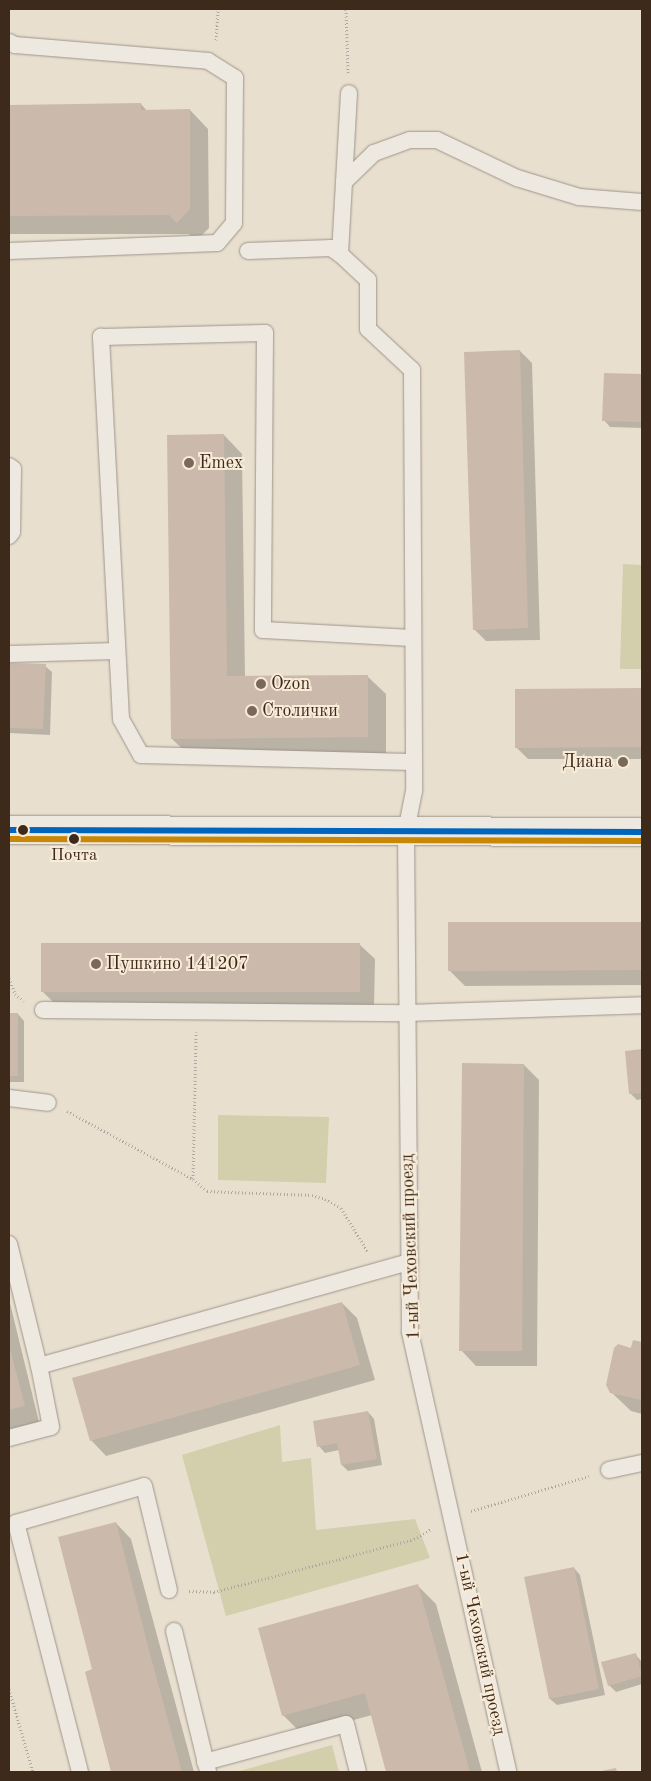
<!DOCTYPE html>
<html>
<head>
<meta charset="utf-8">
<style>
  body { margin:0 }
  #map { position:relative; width:651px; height:1781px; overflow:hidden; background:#e9dfcf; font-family:"Old Standard TT",serif }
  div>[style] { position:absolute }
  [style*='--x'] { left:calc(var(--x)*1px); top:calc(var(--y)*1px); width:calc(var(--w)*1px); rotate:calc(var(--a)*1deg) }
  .green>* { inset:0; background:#d3ceac }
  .shadow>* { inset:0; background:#0003 }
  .building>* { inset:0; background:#cbbaac }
  .path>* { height:3px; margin-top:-1.5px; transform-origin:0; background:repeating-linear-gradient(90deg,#aea8a0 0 1px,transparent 0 3.5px) }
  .roads { filter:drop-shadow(0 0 1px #9d958a) drop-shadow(0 0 1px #9d958a) }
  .lane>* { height:16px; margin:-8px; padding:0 8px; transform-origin:8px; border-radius:8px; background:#ede8e0 }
  .secondary>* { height:28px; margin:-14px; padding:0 14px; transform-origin:14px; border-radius:14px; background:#ede8e0 }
  .bus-1>* { height:6px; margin:-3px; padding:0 3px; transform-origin:3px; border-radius:3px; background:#0065bd }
  .bus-2>* { height:6px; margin:-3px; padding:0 3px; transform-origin:3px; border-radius:3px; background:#c98706 }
  .dots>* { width:14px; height:14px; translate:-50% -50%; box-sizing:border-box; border:2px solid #f8ecd9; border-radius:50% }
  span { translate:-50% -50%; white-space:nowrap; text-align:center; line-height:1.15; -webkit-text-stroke:4px #f8ecd9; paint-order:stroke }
  .bus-label { font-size:17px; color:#3e2a1a }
  .poi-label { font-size:18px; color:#3e2a1a }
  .left { translate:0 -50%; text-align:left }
  .right { translate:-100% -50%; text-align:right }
  .street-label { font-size:18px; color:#3e2a1a }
  .frame { position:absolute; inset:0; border:10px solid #3e2a1a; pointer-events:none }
</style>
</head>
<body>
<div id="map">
  <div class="green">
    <div style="clip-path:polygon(623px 564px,642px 565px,642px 669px,620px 669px)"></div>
    <div style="clip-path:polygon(218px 1115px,329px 1117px,326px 1183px,218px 1180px)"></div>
    <div style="clip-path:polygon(280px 1425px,282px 1462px,311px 1458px,316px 1530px,415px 1519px,430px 1558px,226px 1616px,182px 1455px)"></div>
    <div style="clip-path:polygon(332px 1745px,339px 1772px,236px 1772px)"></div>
  </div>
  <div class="shadow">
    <div style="clip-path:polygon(141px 104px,147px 111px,190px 110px,208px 129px,209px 228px,196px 241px,189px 234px,9px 234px,9px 106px)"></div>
    <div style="clip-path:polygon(520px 351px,532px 363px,540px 640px,486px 641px,474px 629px)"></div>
    <div style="clip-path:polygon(605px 374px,642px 376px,642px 428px,610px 427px,604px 420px)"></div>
    <div style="clip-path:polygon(224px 435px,242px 454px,245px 677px,367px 676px,386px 694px,386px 755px,191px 757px,172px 739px)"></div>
    <div style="clip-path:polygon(9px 664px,45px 666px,52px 672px,50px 735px,9px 733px)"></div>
    <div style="clip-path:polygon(516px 690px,642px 690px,642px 759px,528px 759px,516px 747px)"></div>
    <div style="clip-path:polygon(449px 923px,642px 923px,642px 985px,465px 986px,449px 970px)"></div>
    <div style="clip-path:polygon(359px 944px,375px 959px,374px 1007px,58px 1007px,42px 991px)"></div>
    <div style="clip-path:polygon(9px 1014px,18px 1014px,24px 1021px,24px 1082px,9px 1082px)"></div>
    <div style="clip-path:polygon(642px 1051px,642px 1099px,637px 1100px,630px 1093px,627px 1052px)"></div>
    <div style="clip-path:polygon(524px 1065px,539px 1080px,537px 1366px,476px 1366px,461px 1350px)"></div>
    <div style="clip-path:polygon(9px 1299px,39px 1422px,9px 1429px)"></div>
    <div style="clip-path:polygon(342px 1303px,357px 1318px,375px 1380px,106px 1456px,91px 1440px)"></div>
    <div style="clip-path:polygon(634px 1341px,642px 1343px,642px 1414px,631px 1411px,611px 1392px)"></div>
    <div style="clip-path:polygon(368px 1412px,374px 1419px,382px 1465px,348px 1471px,342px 1465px,339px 1450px,325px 1453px,319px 1446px)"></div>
    <div style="clip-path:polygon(116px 1523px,131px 1539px,194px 1772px,112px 1772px,86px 1673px,95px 1670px)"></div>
    <div style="clip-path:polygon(574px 1568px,580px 1575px,605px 1695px,557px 1705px,550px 1699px)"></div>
    <div style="clip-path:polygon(418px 1586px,436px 1604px,482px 1772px,388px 1772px,372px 1715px,302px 1734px,283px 1715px)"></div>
    <div style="clip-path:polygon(635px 1654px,642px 1662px,642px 1684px,616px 1692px,609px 1685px)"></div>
  </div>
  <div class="building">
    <div style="clip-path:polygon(141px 103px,141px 110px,190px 109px,190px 209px,177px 223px,169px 215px,9px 216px,9px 105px)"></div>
    <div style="clip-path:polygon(520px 350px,528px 628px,473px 630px,464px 352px)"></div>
    <div style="clip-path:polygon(604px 373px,642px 374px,642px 422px,602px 421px)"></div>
    <div style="clip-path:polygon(224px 434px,227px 676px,368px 675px,368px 737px,171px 739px,167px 435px)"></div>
    <div style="clip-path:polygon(9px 663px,46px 664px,43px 729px,9px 728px)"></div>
    <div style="clip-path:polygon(642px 688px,642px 747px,515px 748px,515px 689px)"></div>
    <div style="clip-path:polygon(448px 922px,642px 922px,642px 970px,448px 971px)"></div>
    <div style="clip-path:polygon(41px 943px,360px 943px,360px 992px,41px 992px)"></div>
    <div style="clip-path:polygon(9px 1013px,18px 1013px,18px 1076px,9px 1076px)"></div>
    <div style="clip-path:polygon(642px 1049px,642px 1093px,629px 1094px,625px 1051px)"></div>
    <div style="clip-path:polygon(462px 1063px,524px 1064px,522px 1351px,459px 1351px)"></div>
    <div style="clip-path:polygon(342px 1302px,360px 1365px,90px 1441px,72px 1378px)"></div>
    <div style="clip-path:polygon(633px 1340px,642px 1342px,642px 1400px,610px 1393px,606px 1385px,614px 1348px,618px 1344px,631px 1348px)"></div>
    <div style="clip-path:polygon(9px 1345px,25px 1406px,9px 1410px)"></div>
    <div style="clip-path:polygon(368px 1411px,377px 1459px,341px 1465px,337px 1443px,317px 1447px,313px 1421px)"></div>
    <div style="clip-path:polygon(116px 1522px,150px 1654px,182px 1772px,111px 1772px,85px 1672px,92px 1669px,58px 1537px)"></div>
    <div style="clip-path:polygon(574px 1567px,599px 1689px,549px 1699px,524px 1577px)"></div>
    <div style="clip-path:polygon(418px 1584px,470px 1772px,386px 1772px,365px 1693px,282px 1716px,258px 1628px)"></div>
    <div style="clip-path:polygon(636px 1653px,642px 1676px,608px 1686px,601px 1662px)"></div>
    <div style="clip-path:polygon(616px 1768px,617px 1772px,602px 1772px,601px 1771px)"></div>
  </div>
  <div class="path">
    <div style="--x:346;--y:9;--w:64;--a:88.2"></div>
    <div style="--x:216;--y:40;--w:31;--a:-86"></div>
    <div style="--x:9;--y:978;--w:17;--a:69"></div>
    <div style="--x:15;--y:994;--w:11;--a:38"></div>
    <div style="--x:67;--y:1111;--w:143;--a:28.4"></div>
    <div style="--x:193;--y:1179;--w:18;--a:41"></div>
    <div style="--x:207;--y:1191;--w:105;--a:2.2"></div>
    <div style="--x:312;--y:1195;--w:14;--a:17"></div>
    <div style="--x:325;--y:1199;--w:18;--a:29"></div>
    <div style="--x:341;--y:1208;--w:52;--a:58.5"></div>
    <div style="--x:193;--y:1179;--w:147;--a:-88.8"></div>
    <div style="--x:471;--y:1511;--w:123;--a:-16.5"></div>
    <div style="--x:189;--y:1591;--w:25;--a:2"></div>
    <div style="--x:214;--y:1592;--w:207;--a:-14.8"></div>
    <div style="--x:414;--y:1539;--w:20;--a:-30"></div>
    <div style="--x:9;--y:1689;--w:86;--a:73.9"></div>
  </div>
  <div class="roads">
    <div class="lane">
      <div style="--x:9;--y:42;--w:7;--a:27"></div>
      <div style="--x:15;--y:45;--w:194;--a:4.7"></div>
      <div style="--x:208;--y:61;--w:32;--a:32"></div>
      <div style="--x:235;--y:78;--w:145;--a:90.4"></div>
      <div style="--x:234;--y:223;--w:26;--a:130"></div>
      <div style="--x:217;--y:243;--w:208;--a:177.8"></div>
      <div style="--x:344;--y:182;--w:42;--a:-44"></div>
      <div style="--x:374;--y:153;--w:38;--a:-20"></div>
      <div style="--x:410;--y:140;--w:27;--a:0"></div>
      <div style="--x:437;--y:140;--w:89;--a:25.4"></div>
      <div style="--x:517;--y:178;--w:65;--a:17"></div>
      <div style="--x:579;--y:197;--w:63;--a:4.5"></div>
      <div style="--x:248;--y:251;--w:83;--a:-2.1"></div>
      <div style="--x:331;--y:248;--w:11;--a:34"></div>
      <div style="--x:340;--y:254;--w:38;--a:43"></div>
      <div style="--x:368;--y:280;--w:49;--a:90"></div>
      <div style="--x:368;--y:329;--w:60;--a:43"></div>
      <div style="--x:412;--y:370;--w:421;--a:89.7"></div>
      <div style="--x:414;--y:791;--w:41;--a:101.3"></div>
      <div style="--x:406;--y:831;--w:501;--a:89.54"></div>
      <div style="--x:410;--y:1332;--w:451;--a:77.4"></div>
      <div style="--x:340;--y:254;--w:161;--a:-86.8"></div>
      <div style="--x:9;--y:466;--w:5;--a:37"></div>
      <div style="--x:13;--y:469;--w:63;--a:90.9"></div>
      <div style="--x:12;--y:532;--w:5;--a:127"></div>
      <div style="--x:9;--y:654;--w:108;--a:-1.6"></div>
      <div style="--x:412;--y:762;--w:271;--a:-178.5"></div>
      <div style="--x:141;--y:755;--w:41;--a:-119.1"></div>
      <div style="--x:121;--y:719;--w:383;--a:-93"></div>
      <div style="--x:101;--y:337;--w:164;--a:-1.4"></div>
      <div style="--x:265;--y:333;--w:297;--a:90.4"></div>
      <div style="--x:263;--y:630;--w:150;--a:3.1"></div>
      <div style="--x:43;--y:1010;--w:364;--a:0.5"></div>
      <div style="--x:407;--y:1013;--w:235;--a:-1.9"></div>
      <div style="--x:9;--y:1098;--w:39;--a:7"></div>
      <div style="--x:9;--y:1244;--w:126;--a:76.2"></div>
      <div style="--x:39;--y:1366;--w:385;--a:-15.7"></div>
      <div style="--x:9;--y:1438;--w:43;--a:-14.7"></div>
      <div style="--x:51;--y:1427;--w:62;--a:-101.1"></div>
      <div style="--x:609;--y:1470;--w:34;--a:-12"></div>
      <div style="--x:174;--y:1631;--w:145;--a:76.4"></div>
      <div style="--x:205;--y:1762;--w:146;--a:-15.1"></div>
      <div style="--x:346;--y:1724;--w:49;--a:76"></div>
      <div style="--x:80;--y:1772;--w:257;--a:-104.4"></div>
      <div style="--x:16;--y:1523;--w:133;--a:-16.1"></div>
      <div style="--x:144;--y:1486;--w:107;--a:76.5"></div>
    </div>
    <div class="secondary">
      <div style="--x:9;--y:830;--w:633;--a:0.18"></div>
    </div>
  </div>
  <div class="bus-1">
    <div style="--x:9;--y:830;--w:633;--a:0.18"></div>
  </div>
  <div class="bus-2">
    <div style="--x:9;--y:839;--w:633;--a:0.18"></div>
  </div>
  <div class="dots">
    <div style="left:189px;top:463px;background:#7a6959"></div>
    <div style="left:261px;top:684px;background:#7a6959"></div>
    <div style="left:252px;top:711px;background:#7a6959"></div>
    <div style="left:623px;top:762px;background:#7a6959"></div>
    <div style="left:23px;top:830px;background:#3e2a1a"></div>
    <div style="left:74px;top:839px;background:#3e2a1a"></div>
    <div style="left:96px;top:964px;background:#7a6959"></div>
  </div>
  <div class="bus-label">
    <span style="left:74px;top:856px">Почта</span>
  </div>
  <div class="poi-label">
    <span class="left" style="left:199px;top:463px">Emex</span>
    <span class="left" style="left:271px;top:684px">Ozon</span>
    <span class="left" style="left:262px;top:711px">Столички</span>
    <span class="right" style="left:613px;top:762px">Диана</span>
    <span class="left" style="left:106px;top:964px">Пушкино 141207</span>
  </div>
  <div class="street-label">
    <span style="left:411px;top:1247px;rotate:-92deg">1-ый Чеховский проезд</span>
    <span style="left:480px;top:1644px;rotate:78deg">1-ый Чеховский проезд</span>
  </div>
  <div class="frame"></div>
</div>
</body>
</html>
